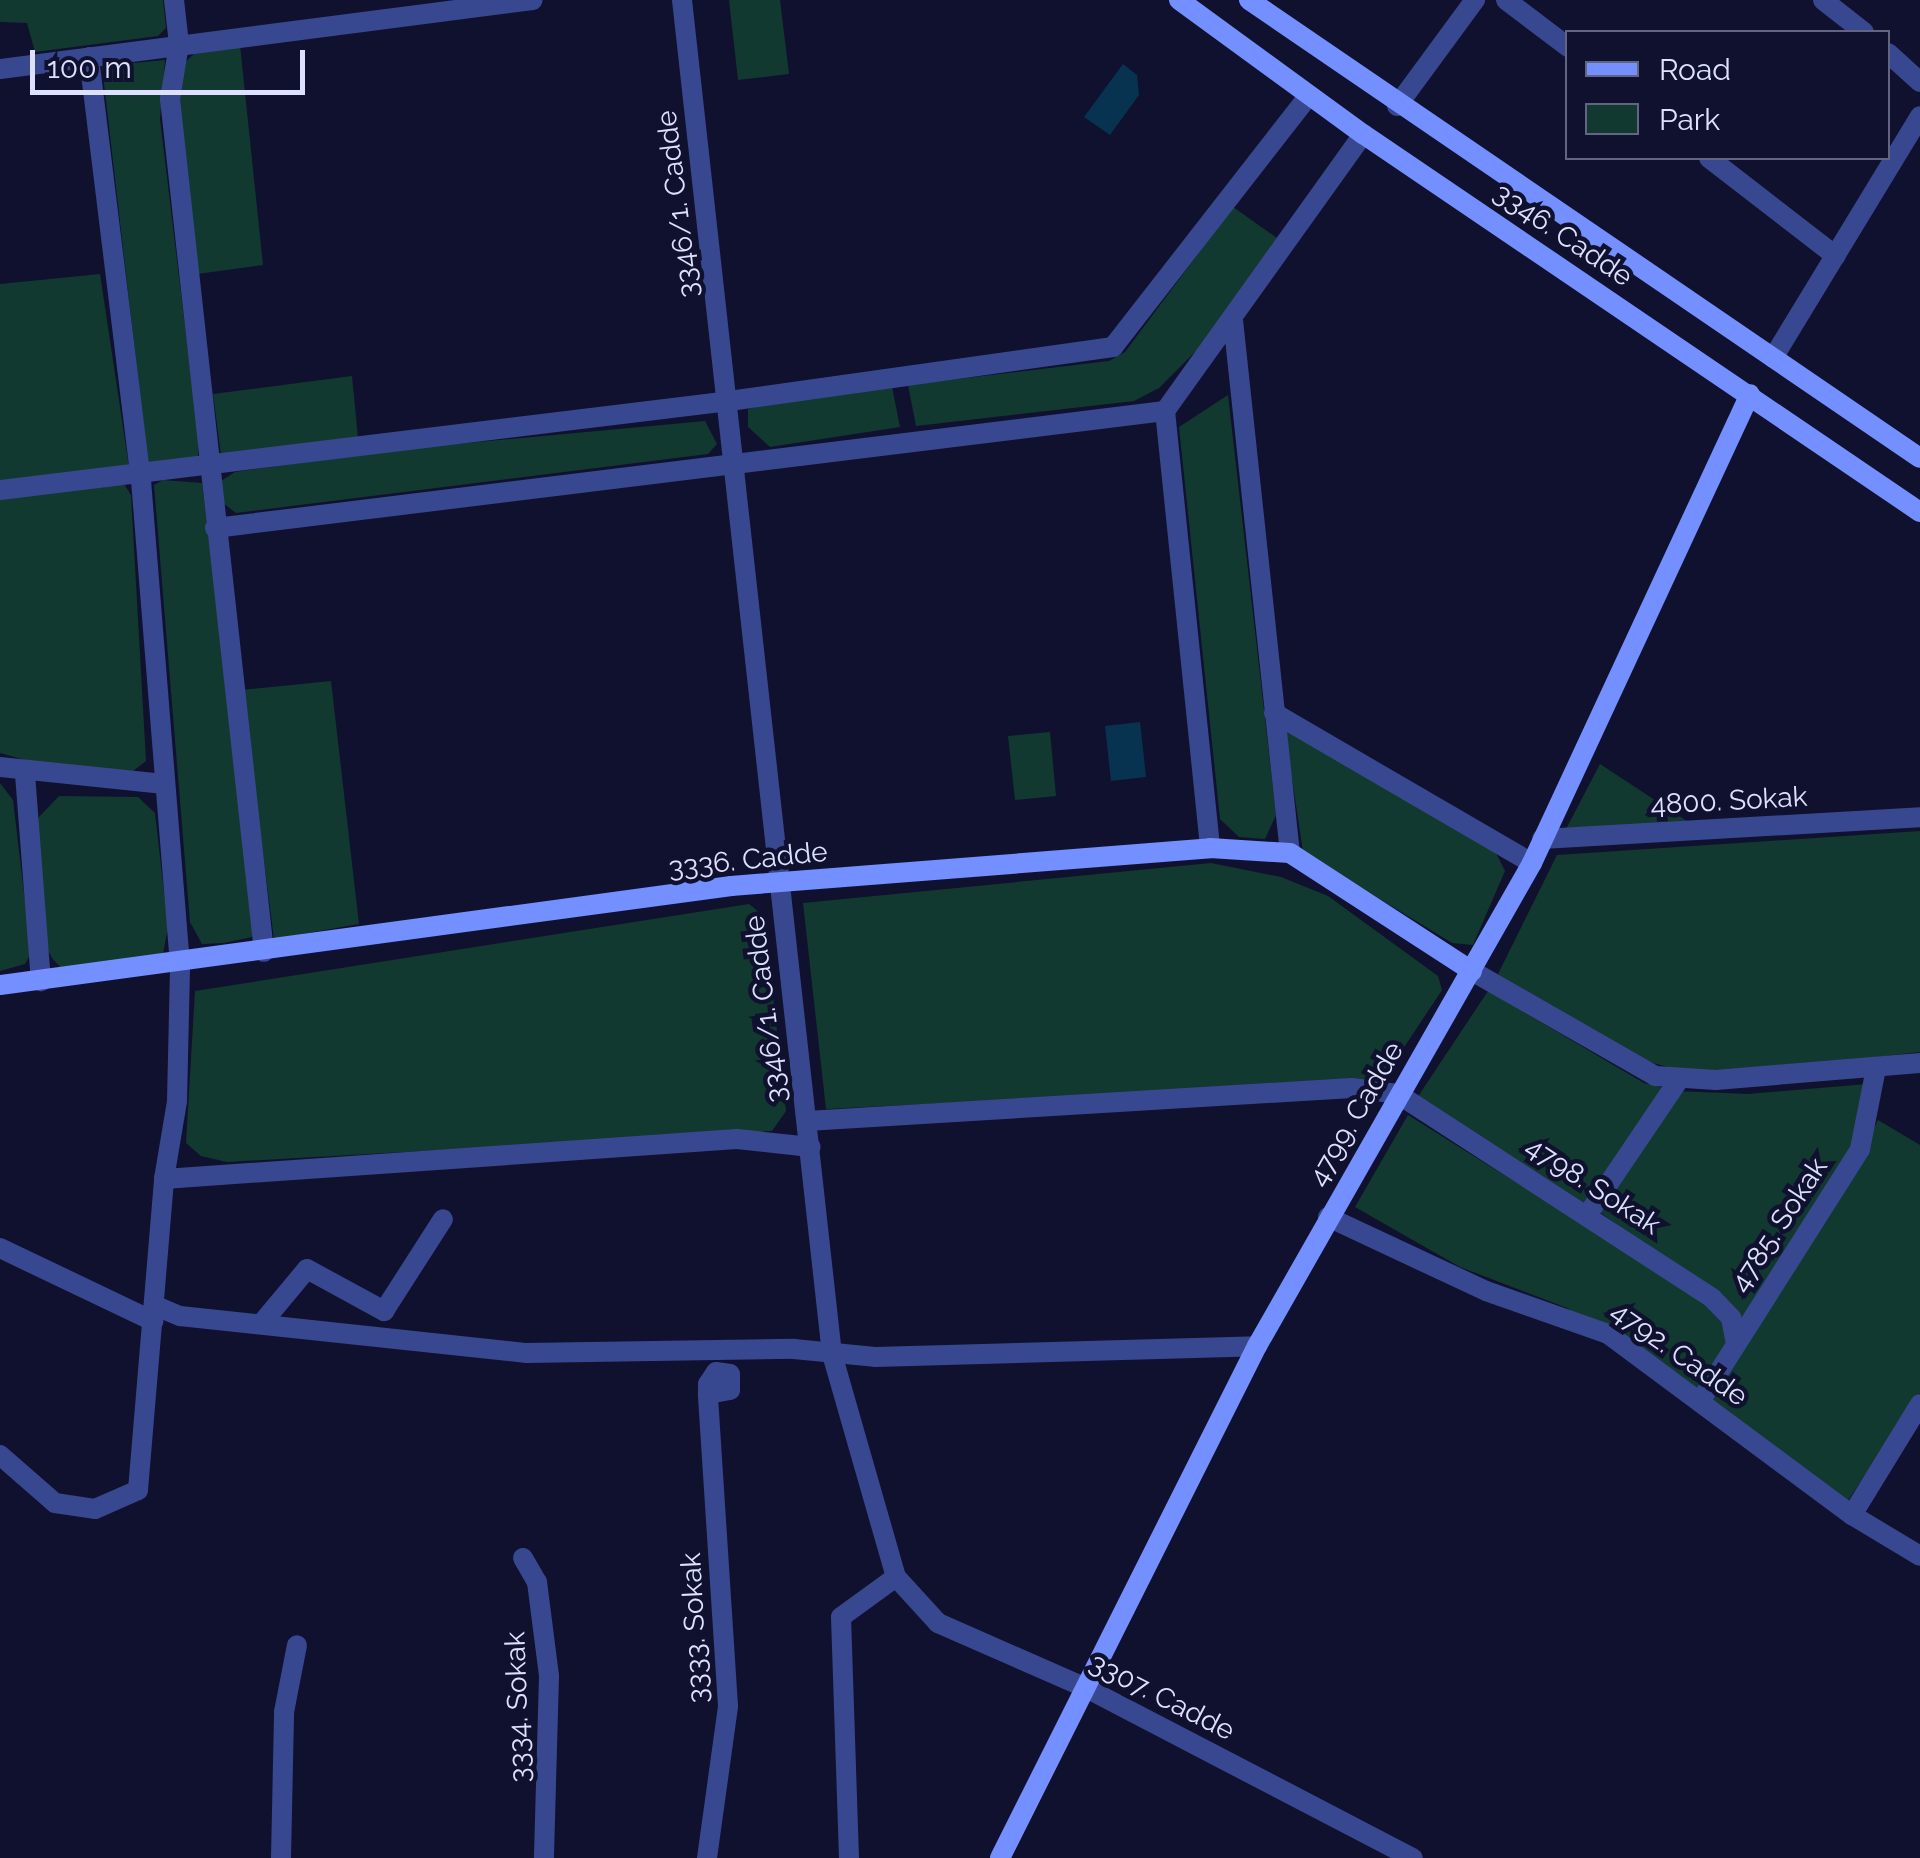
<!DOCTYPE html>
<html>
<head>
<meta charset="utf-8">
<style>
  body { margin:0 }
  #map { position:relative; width:1920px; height:1858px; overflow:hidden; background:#10112e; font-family:Raleway,sans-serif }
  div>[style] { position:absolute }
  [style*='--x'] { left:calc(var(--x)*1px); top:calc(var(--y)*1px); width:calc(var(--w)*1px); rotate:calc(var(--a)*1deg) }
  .green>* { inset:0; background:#12392f }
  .water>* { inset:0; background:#073250 }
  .street>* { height:20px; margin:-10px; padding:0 10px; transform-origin:10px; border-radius:10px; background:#384890 }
  .secondary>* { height:20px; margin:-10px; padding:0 10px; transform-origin:10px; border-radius:10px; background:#748fff }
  span { translate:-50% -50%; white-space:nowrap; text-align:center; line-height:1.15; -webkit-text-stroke:9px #10112e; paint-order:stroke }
  .street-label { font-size:28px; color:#dde1ff }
  .legend { position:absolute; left:1565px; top:30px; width:325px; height:130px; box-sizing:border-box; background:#10112e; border:2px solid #626482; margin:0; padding:12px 18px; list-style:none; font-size:30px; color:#dde1ff }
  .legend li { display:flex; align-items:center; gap:20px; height:50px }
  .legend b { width:50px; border:2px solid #626482 }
  .scale { position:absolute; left:30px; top:50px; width:275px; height:45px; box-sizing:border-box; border:5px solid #dde1ff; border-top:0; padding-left:12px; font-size:30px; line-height:35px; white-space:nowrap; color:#dde1ff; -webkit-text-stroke:8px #10112e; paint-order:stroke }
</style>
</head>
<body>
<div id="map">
  <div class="green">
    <div style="clip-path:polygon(0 0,163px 0,166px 28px,158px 36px,35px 52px,27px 23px,0 22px)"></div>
    <div style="clip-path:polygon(729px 0,780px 0,789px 74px,738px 80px)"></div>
    <div style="clip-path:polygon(240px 45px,263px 265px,197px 274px,177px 101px,181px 66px,195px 53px)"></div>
    <div style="clip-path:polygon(165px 60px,160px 119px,199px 443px,198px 457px,148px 464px,102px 66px)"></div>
    <div style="clip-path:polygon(1233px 207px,1277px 238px,1197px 350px,1159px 388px,1134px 401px,916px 426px,908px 385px,1109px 361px,1125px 352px)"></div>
    <div style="clip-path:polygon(100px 274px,129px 467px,0 482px,0 284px)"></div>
    <div style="clip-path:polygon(352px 376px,358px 438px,221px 455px,213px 394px)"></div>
    <div style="clip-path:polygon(892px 387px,900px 427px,770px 447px,748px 427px,748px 409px,772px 402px)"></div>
    <div style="clip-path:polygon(1228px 395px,1276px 815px,1265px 839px,1239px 837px,1220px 819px,1179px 427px)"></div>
    <div style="clip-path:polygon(705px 421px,717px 444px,708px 454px,236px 513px,223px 503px,221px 481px,235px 472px,392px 450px)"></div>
    <div style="clip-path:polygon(163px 480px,202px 483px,255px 928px,252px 937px,224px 943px,202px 944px,190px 922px,154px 485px)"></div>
    <div style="clip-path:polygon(124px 484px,131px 495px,146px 761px,133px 771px,40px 764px,0 753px,0 499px)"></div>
    <div style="clip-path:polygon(331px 681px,359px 924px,274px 939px,242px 690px)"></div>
    <div style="clip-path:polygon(1285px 731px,1492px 845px,1505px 871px,1473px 945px,1452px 943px,1303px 852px)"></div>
    <div style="clip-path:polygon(1050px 732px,1056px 796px,1015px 800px,1008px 736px)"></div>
    <div style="clip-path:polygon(1600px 764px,1690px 823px,1566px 829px)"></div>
    <div style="clip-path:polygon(0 783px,13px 800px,31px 953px,25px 964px,0 971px)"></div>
    <div style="clip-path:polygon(59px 796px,138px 797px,155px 813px,168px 927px,163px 954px,62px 969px,52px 958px,44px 942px,35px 834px,39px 817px)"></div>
    <div style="clip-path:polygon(1920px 831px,1920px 1052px,1736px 1073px,1675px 1069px,1638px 1059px,1524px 998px,1498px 974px,1557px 855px)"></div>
    <div style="clip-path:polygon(1211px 863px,1281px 877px,1328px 896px,1438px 976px,1442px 990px,1385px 1076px,1376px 1082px,826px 1109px,803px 903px)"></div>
    <div style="clip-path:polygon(749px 904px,764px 916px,786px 1111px,772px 1131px,227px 1162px,201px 1156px,186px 1143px,195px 991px)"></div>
    <div style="clip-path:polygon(1488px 991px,1644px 1083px,1668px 1089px,1586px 1206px,1417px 1098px)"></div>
    <div style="clip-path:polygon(1867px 1084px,1855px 1142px,1741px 1327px,1725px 1302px,1601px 1213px,1599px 1204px,1675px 1091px,1748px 1094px)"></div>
    <div style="clip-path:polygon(1408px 1115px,1717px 1308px,1729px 1343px,1696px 1393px,1567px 1308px,1460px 1267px,1355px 1207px)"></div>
    <div style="clip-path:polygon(1878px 1120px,1920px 1145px,1920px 1393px,1847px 1502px,1707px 1399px,1830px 1215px)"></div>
  </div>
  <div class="water">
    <div style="clip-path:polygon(1123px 64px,1137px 75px,1139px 95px,1110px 135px,1084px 117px)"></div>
    <div style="clip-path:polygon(1140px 722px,1146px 777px,1111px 781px,1105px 726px)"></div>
  </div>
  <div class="street">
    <div style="--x:174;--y:0;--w:44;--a:83.5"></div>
    <div style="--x:179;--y:44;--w:56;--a:99.3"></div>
    <div style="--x:170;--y:99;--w:858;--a:83.71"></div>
    <div style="--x:682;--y:0;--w:1362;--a:83.68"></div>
    <div style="--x:832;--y:1354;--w:232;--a:74"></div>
    <div style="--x:896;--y:1577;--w:62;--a:47.6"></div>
    <div style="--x:938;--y:1623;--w:164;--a:23.7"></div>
    <div style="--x:1088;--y:1689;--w:366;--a:27.5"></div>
    <div style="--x:1506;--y:0;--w:78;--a:37.2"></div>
    <div style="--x:1823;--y:0;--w:52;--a:38"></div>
    <div style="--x:1888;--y:53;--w:43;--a:42.2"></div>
    <div style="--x:0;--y:69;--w:537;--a:-7.38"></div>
    <div style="--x:1397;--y:106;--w:132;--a:-53.7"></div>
    <div style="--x:1709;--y:158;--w:160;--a:37.7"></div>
    <div style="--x:1233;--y:320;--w:536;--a:83.9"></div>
    <div style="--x:1773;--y:358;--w:283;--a:-58.7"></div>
    <div style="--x:1165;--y:411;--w:439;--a:84.1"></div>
    <div style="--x:0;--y:490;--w:734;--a:-6.96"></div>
    <div style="--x:729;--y:401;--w:388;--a:-8"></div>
    <div style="--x:1113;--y:347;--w:319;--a:-52.1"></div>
    <div style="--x:215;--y:528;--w:957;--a:-7.02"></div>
    <div style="--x:1165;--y:411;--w:340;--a:-54.4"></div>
    <div style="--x:1274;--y:713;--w:298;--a:30.2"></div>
    <div style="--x:0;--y:767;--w:165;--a:5.9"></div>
    <div style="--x:25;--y:774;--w:208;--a:85.6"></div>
    <div style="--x:1542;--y:839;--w:379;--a:-3.3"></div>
    <div style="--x:1472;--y:971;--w:211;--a:29.8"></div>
    <div style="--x:1655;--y:1076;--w:61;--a:3.8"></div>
    <div style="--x:1716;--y:1080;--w:205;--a:-4.8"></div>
    <div style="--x:807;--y:1121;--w:546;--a:-3.47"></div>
    <div style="--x:1352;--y:1088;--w:46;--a:7.4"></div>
    <div style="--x:1398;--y:1094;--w:374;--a:33"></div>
    <div style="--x:1712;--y:1298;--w:28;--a:46"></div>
    <div style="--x:1731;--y:1318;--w:25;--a:79"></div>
    <div style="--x:164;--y:1179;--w:574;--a:-3.99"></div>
    <div style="--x:737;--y:1139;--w:74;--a:6.2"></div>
    <div style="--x:1588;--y:1214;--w:161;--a:-55.9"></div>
    <div style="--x:1328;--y:1217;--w:174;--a:25.1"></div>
    <div style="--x:1486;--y:1291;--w:129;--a:19.4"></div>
    <div style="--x:1608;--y:1334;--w:304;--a:36.6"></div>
    <div style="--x:1852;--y:1515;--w:79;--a:31.1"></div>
    <div style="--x:0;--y:1248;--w:170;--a:25.5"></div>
    <div style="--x:156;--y:1306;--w:26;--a:23"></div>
    <div style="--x:180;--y:1316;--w:349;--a:6.1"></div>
    <div style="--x:527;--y:1353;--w:267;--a:-0.9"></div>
    <div style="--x:794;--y:1349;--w:81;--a:5.6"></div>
    <div style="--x:875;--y:1357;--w:382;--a:-1.6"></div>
    <div style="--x:262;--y:1323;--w:70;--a:-50.2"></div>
    <div style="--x:307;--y:1269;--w:88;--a:28.6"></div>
    <div style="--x:384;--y:1311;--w:109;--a:-57.3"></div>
    <div style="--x:1701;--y:1400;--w:297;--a:-57.6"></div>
    <div style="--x:1860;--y:1149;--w:83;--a:-78.8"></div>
    <div style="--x:0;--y:1455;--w:73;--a:41.1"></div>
    <div style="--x:55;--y:1503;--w:40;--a:8.5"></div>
    <div style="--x:95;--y:1509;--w:47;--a:-23.8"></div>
    <div style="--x:138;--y:1490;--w:312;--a:-85.2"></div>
    <div style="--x:164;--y:1179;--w:79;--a:-80.5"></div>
    <div style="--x:177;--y:1101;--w:136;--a:-88.7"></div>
    <div style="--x:180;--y:965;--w:494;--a:-94.6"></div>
    <div style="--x:140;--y:473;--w:419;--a:-97"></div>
    <div style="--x:1852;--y:1515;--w:130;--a:-58.5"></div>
    <div style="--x:523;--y:1558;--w:28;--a:60"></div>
    <div style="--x:537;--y:1582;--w:95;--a:82.7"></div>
    <div style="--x:549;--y:1676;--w:182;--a:91.6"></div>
    <div style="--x:281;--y:1858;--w:146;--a:-88.8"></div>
    <div style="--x:284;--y:1712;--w:68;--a:-79"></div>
    <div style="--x:707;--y:1858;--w:153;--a:-82.1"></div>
    <div style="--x:728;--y:1706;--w:313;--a:-93.7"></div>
    <div style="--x:708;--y:1394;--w:10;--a:-90"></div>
    <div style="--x:708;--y:1384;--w:14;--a:-56"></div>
    <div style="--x:716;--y:1372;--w:14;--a:8"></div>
    <div style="--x:730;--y:1374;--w:16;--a:90"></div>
    <div style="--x:730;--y:1390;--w:22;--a:170"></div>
    <div style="--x:849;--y:1858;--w:241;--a:-91.9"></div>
    <div style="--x:841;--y:1617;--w:68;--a:-36"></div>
  </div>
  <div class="secondary">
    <div style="--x:1179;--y:0;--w:228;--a:36.1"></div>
    <div style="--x:1363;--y:134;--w:673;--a:34.16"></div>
    <div style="--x:1249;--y:0;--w:812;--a:34.32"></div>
    <div style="--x:0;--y:985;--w:738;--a:-7.71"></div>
    <div style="--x:731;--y:886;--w:481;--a:-4.5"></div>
    <div style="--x:1210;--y:848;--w:80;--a:3.6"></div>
    <div style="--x:1290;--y:853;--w:217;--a:33"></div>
    <div style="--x:1000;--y:1858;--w:573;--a:-63.35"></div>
    <div style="--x:1257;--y:1346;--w:556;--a:-60.34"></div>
    <div style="--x:1532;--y:863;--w:517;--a:-65.07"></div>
  </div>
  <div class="street-label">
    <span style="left:678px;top:204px;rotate:-97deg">3346/1. Cadde</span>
    <span style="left:1563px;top:235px;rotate:34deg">3346. Cadde</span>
    <span style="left:1729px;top:801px;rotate:-3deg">4800. Sokak</span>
    <span style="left:748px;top:860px;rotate:-6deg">3336. Cadde</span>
    <span style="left:766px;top:1009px;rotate:-97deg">3346/1. Cadde</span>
    <span style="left:1356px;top:1114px;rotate:-60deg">4799. Cadde</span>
    <span style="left:1593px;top:1186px;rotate:33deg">4798. Sokak</span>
    <span style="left:1779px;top:1225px;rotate:-57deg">4785. Sokak</span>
    <span style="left:1679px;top:1354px;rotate:35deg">4792. Cadde</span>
    <span style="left:695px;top:1628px;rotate:-93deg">3333. Sokak</span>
    <span style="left:1162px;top:1697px;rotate:27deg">3307. Cadde</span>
    <span style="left:518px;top:1707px;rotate:-92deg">3334. Sokak</span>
  </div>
  <ul class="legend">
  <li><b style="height:12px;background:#748fff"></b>Road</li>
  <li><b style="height:28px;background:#12392f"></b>Park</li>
  </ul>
  <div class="scale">100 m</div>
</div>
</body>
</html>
